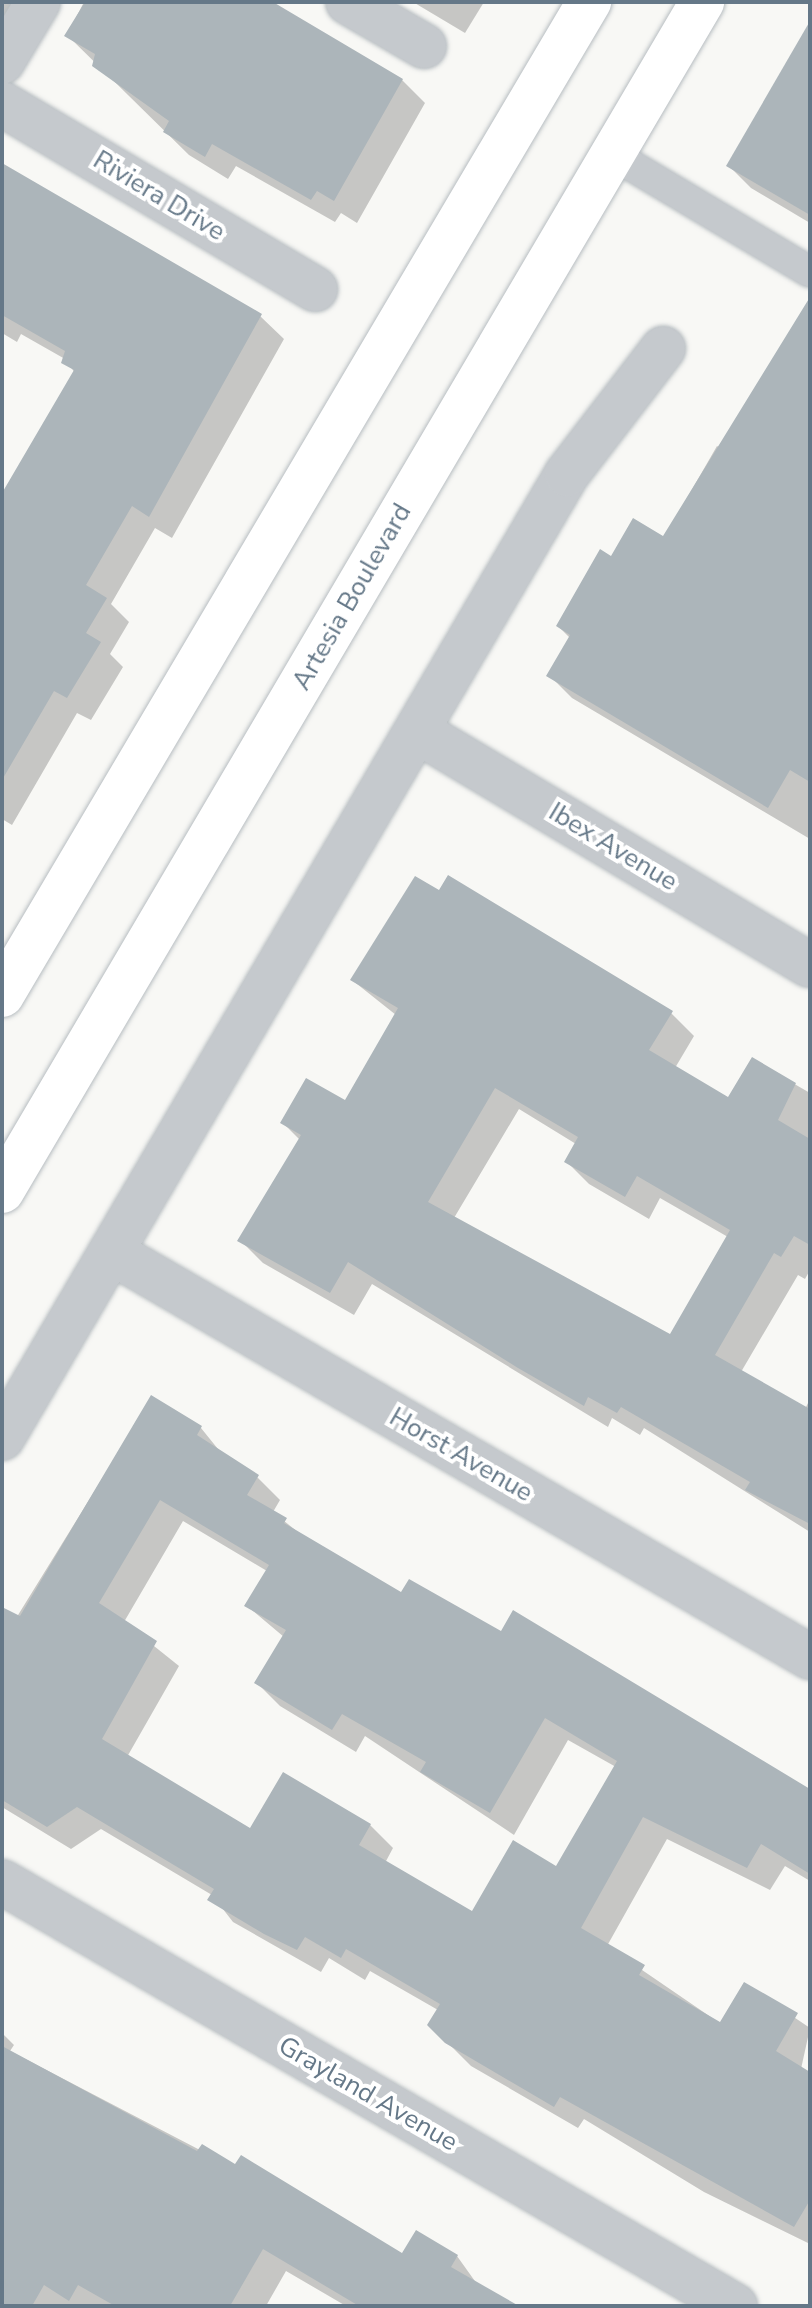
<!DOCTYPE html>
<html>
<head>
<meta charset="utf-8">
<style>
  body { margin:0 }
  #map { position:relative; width:812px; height:2308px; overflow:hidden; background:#f8f8f5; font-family:"Nunito Sans",sans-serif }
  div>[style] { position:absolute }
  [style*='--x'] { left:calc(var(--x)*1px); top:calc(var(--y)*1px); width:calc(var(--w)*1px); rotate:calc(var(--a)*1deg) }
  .shadow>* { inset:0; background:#0003 }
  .building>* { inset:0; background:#acb5ba }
  .roads { filter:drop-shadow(0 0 2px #b7bdc1) drop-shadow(0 0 2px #b7bdc1) }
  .lane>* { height:30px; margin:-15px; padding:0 15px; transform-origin:15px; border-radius:15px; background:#c5c9cd }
  .street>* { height:44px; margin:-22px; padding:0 22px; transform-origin:22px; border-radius:22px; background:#c5c9cd }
  .secondary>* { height:44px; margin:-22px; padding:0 22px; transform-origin:22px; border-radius:22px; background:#fff }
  span { translate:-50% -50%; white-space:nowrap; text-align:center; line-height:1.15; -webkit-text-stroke:8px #fff; paint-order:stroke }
  .street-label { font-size:26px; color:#657888 }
  .frame { position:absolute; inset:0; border:4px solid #657888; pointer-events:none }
</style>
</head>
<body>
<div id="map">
  <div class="shadow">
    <div style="clip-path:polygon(2px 2px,14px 2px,2px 22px)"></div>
    <div style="clip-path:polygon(84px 2px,267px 2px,402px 80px,425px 103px,357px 223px,341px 213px,335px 222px,236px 166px,228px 179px,189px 155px,67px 35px)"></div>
    <div style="clip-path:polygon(413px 2px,484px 2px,465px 33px)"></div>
    <div style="clip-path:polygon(810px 80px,810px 223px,751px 188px,728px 165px)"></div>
    <div style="clip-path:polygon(2px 167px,260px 316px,284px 339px,172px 538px,155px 528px,111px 604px,129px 622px,110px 654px,123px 667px,91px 720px,77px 713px,12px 825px,2px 819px,2px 536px,75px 373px,65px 359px,21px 334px,17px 342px,2px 333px)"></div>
    <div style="clip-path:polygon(717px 446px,810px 502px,810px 839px,572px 698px,549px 675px,570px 638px,558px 626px,611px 559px,664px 538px)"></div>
    <div style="clip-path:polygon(evenodd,352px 980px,671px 1013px,694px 1036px,675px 1068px,729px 1100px,753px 1060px,810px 1093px,810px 1270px,805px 1279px,798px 1275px,741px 1372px,805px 1409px,810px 1399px,810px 1532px,644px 1428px,640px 1435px,612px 1418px,608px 1427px,372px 1284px,354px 1315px,263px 1263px,240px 1240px,300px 1140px,282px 1122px,346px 1103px,396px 1015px,352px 980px,519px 1109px,576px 1144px,566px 1161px,589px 1184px,649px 1219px,660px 1198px,728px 1237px,671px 1337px,454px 1218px,519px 1109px)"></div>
    <div style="clip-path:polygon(evenodd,152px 1398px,201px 1428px,222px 1454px,257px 1477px,280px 1500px,273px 1512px,304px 1537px,402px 1594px,502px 1634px,810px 1791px,810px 1881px,785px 1866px,770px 1890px,667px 1839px,607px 1946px,721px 2024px,745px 1984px,810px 2028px,801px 2069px,810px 2074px,810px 2244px,704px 2192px,584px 2119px,578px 2128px,471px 2066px,430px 2025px,438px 2010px,370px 1971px,365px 1980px,329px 1958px,321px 1972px,233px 1922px,212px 1895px,101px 1829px,71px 1849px,2px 1807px,2px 1641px,152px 1398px,183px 1521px,267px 1571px,247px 1606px,284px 1637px,257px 1683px,280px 1706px,356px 1752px,365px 1736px,514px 1835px,568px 1740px,616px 1767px,557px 1868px,472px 1914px,385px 1863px,393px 1848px,370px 1825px,250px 1831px,127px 1757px,179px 1666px,124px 1622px,183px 1521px)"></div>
    <div style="clip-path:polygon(2px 2033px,14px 2045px,10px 2051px,403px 2256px,416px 2233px,457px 2256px,477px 2284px,508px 2306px,346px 2306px,286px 2271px,266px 2306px,2px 2306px)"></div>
  </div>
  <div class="building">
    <div style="clip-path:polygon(85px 2px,273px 2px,403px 79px,334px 201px,317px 191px,311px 200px,212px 144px,205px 157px,163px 132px,169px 121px,92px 66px,95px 54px,64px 36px)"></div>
    <div style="clip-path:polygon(810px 21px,810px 215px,726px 166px)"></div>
    <div style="clip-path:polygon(2px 163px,262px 314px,149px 517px,132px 506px,86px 585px,107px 598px,86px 633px,101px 642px,67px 698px,54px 691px,2px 780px,2px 493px,74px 370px,61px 363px,65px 351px,2px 315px)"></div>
    <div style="clip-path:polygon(810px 297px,810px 782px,790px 770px,768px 808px,546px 676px,570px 635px,556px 626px,600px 549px,611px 556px,633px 518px,663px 536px)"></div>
    <div style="clip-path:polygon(evenodd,448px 875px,673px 1011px,649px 1050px,728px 1097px,752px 1057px,796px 1083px,778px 1120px,810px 1139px,810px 1245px,794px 1236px,781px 1257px,774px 1253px,715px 1355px,810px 1409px,810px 1524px,745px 1490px,750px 1482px,621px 1407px,617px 1413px,588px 1397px,584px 1406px,518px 1368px,348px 1262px,330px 1293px,237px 1241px,301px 1135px,280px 1123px,306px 1078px,345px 1100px,398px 1008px,350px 980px,415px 876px,439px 890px,448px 875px,495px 1088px,578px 1137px,564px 1162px,625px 1197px,637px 1176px,730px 1230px,670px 1334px,428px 1202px,495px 1088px)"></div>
    <div style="clip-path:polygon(evenodd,151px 1395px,202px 1426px,197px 1435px,259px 1475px,247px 1495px,287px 1518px,284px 1523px,401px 1592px,409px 1579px,501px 1631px,513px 1610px,810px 1789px,810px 1874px,761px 1844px,747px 1868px,643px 1817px,581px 1928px,645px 1965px,639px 1975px,720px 2022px,744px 1982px,798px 2013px,776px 2051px,810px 2072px,810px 2200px,794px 2227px,560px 2097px,554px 2107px,445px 2043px,427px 2025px,440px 2004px,346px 1949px,341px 1958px,305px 1937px,297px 1950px,264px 1934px,207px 1900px,214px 1889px,77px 1807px,47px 1827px,2px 1800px,2px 1607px,20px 1616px,151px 1395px,160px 1500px,269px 1565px,244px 1606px,286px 1630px,254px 1683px,332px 1730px,342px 1714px,426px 1762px,420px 1772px,490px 1813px,545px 1718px,617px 1761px,556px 1866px,513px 1840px,472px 1911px,359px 1845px,371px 1824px,283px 1772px,250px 1828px,102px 1739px,157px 1641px,99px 1603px,160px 1500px)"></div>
    <div style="clip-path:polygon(2px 2046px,197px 2151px,202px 2144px,235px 2164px,241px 2155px,402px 2253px,416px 2230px,458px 2255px,451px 2267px,519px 2306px,359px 2306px,263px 2249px,230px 2306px,115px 2306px,78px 2285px,69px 2301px,44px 2285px,32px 2306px,2px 2306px)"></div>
  </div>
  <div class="roads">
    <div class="lane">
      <div style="--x:612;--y:154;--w:230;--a:30.8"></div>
    </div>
    <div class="street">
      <div style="--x:348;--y:2;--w:88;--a:30.1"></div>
      <div style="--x:2;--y:62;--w:70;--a:-59"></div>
      <div style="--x:2;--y:104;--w:364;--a:30.6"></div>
      <div style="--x:417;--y:731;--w:457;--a:30.8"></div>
      <div style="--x:111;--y:1252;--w:808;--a:30.09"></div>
      <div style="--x:2;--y:1438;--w:1117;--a:-59.63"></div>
      <div style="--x:567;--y:474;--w:158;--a:-52.5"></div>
      <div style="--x:2;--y:1882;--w:847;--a:30.05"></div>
    </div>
    <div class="secondary">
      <div style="--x:2;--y:995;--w:1154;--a:-59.41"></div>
      <div style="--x:2;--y:1191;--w:1380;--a:-59.51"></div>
    </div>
  </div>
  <div class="street-label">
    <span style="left:159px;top:196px;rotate:31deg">Riviera Drive</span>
    <span style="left:352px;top:597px;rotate:-60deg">Artesia Boulevard</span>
    <span style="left:613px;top:847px;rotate:31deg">Ibex Avenue</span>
    <span style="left:461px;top:1455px;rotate:30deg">Horst Avenue</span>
    <span style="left:368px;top:2094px;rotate:30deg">Grayland Avenue</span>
  </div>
  <div class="frame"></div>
</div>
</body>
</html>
